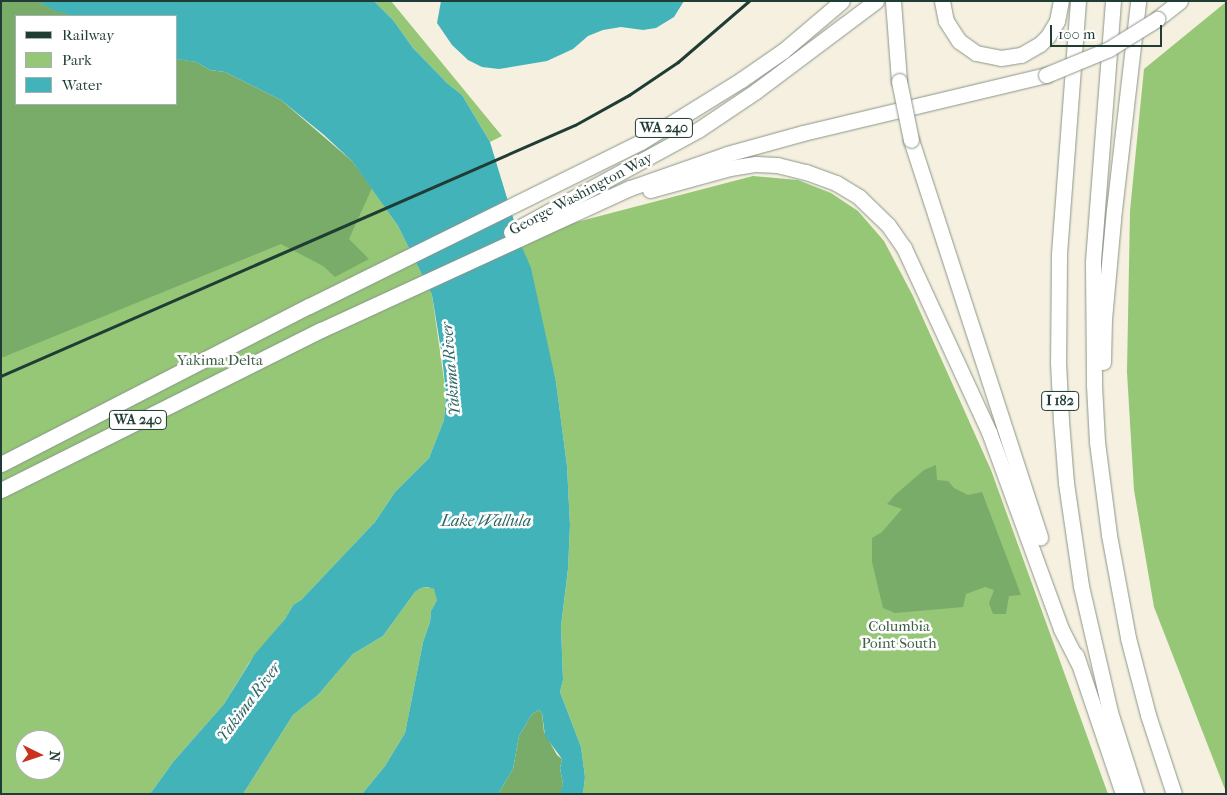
<!DOCTYPE html>
<html>
<head>
<meta charset="utf-8">
<style>
  body { margin:0 }
  #map { position:relative; width:1227px; height:795px; overflow:hidden; background:#f5f0df; font-family:"IM FELL French Canon",serif }
  div>[style] { position:absolute }
  [style*='--x'] { left:calc(var(--x)*1px); top:calc(var(--y)*1px); width:calc(var(--w)*1px); rotate:calc(var(--a)*1deg) }
  .green>* { inset:0; background:#96c777 }
  .forest>* { inset:0; background:#78ac68 }
  .water>* { inset:0; background:#43b3ba }
  .roads { filter:drop-shadow(0 0 1px #8a968a) drop-shadow(0 0 1px #8a968a) }
  .highway>* { height:15px; margin:-7.5px; padding:0 7.5px; transform-origin:7.5px; border-radius:7.5px; background:#fff }
  .rail>* { height:2.5px; margin:-1.25px; padding:0 1.25px; transform-origin:1.25px; border-radius:1.25px; background:#1f3d34 }
  .bridges { filter:drop-shadow(0 0 1px #8a968a) drop-shadow(0 0 1px #8a968a) }
  .highway-bridge>* { height:15px; margin:-7.5px; padding:0 7.5px; transform-origin:7.5px; border-radius:7.5px; background:#fff }
  span { translate:-50% -50%; white-space:nowrap; text-align:center; line-height:1.15; -webkit-text-stroke:5px #fff; paint-order:stroke }
  .shield-label span { padding:1px 4px; background:#fff; border:1px solid; border-radius:4px; -webkit-text-stroke-width:0 }
  .shield-label { font-size:14px; color:#1f3d34; font-weight:700 }
  .street-label { font-size:15px; color:#1f3d34 }
  .park-label { font-size:15px; color:#3d6045 }
  .water-label { font-size:16px; color:#2c6663; font-style:italic }
  .frame { position:absolute; inset:0; border:2px solid #1f3d34; pointer-events:none }
  .legend { position:absolute; left:15px; top:15px; width:162px; height:90px; box-sizing:border-box; background:#fff; border:1px solid #a5b1ae; margin:0; padding:6px 9px; list-style:none; font-size:15px; color:#1f3d34 }
  .legend li { display:flex; align-items:center; gap:10px; height:25px }
  .legend b { width:25px; border:1px solid #a5b1ae }
  .north { position:absolute; left:15px; top:730px; width:50px; height:50px; box-sizing:border-box; background:#fff; border:1px solid #a5b1ae; border-radius:50%; rotate:94deg; font-size:14px; font-weight:700; line-height:20px; text-align:center; color:#1f3d34 }
  .north::after { content:''; display:block; margin:auto; width:18px; height:22px; background:#c8321e; clip-path:polygon(50% 0,100% 100%,50% 72%,0 100%) }
  .scale { position:absolute; left:1050px; top:25px; width:112px; height:22px; box-sizing:border-box; border:2px solid #1f3d34; border-top:0; padding-left:6px; font-size:15px; line-height:18px; white-space:nowrap; color:#1f3d34; -webkit-text-stroke:4px #fff; paint-order:stroke }
</style>
</head>
<body>
<div id="map">
  <div class="green">
    <div style="clip-path:polygon(evenodd,1px 1px,38px 1px,74px 16px,16px 16px,16px 104px,176px 104px,176px 59px,196px 62px,363px 176px,398px 226px,432px 295px,446px 394px,444px 420px,429px 458px,395px 492px,375px 522px,301px 600px,293px 605px,285px 619px,249px 663px,224px 704px,173px 762px,150px 794px,1px 794px,1px 1px,25px 740px,55px 740px,55px 770px,25px 770px,25px 740px)"></div>
    <div style="clip-path:polygon(374px 1px,391px 1px,502px 136px,490px 142px,462px 95px,447px 83px,413px 48px,393px 20px)"></div>
    <div style="clip-path:polygon(1226px 2px,1226px 792px,1154px 607px,1134px 490px,1127px 372px,1130px 211px,1144px 69px)"></div>
    <div style="clip-path:polygon(753px 176px,798px 180px,831px 193px,858px 211px,884px 241px,913px 296px,991px 470px,1108px 794px,583px 794px,585px 777px,581px 747px,560px 692px,563px 680px,561px 626px,568px 569px,570px 525px,567px 466px,556px 382px,522px 247px,569px 224px)"></div>
    <div style="clip-path:polygon(431px 587px,437px 592px,437px 600px,431px 611px,430px 622px,423px 642px,405px 733px,385px 766px,362px 794px,243px 794px,293px 715px,318px 695px,353px 654px,383px 636px,415px 592px,421px 588px)"></div>
  </div>
  <div class="forest">
    <div style="clip-path:polygon(1px 1px,38px 1px,53px 10px,74px 16px,16px 16px,16px 104px,176px 104px,176px 59px,196px 62px,210px 70px,225px 72px,281px 100px,352px 161px,372px 188px,349px 239px,369px 259px,335px 277px,323px 266px,281px 244px,1px 358px)"></div>
    <div style="clip-path:polygon(936px 465px,937px 480px,948px 481px,954px 488px,968px 495px,982px 492px,1021px 595px,1009px 596px,1006px 614px,993px 614px,989px 603px,994px 590px,985px 587px,966px 594px,963px 607px,895px 613px,883px 608px,872px 562px,872px 538px,882px 532px,902px 509px,887px 504px,896px 494px,924px 470px)"></div>
    <div style="clip-path:polygon(539px 710px,542px 713px,544px 732px,557px 755px,562px 759px,560px 768px,563px 784px,561px 793px,498px 794px,513px 769px,519px 736px,532px 714px)"></div>
  </div>
  <div class="water">
    <div style="clip-path:polygon(38px 1px,374px 1px,393px 20px,413px 48px,447px 83px,462px 95px,490px 142px,522px 247px,531px 268px,556px 382px,567px 466px,570px 525px,568px 569px,561px 626px,563px 680px,560px 692px,581px 747px,585px 777px,583px 794px,560px 794px,563px 784px,560px 768px,562px 759px,545px 736px,542px 713px,539px 710px,532px 714px,519px 736px,513px 769px,498px 794px,362px 794px,385px 766px,405px 733px,423px 642px,430px 622px,431px 611px,437px 600px,434px 589px,428px 587px,421px 588px,415px 592px,383px 636px,353px 654px,318px 695px,293px 715px,243px 794px,150px 794px,173px 762px,224px 704px,255px 654px,285px 619px,293px 605px,301px 600px,375px 522px,395px 492px,429px 458px,444px 420px,446px 394px,442px 356px,432px 295px,398px 226px,352px 161px,324px 135px,281px 100px,225px 72px,210px 70px,196px 62px,176px 59px,176px 16px,74px 16px,53px 10px)"></div>
    <div style="clip-path:polygon(441px 1px,684px 1px,674px 17px,656px 28px,643px 30px,621px 27px,603px 30px,588px 36px,573px 49px,547px 61px,499px 69px,482px 67px,468px 60px,452px 45px,437px 23px)"></div>
  </div>
  <div class="roads">
    <div class="highway">
      <div style="--x:893;--y:1;--w:80;--a:85.7"></div>
      <div style="--x:942;--y:1;--w:20;--a:79"></div>
      <div style="--x:946;--y:21;--w:24;--a:57"></div>
      <div style="--x:959;--y:41;--w:21;--a:35"></div>
      <div style="--x:976;--y:53;--w:25;--a:11"></div>
      <div style="--x:1001;--y:58;--w:20;--a:-9"></div>
      <div style="--x:1021;--y:55;--w:22;--a:-30"></div>
      <div style="--x:1040;--y:44;--w:11;--a:-45"></div>
      <div style="--x:1048;--y:36;--w:17;--a:-59"></div>
      <div style="--x:1057;--y:21;--w:20;--a:-79"></div>
      <div style="--x:1078;--y:1;--w:256;--a:94.3"></div>
      <div style="--x:1059;--y:256;--w:106;--a:90.5"></div>
      <div style="--x:1058;--y:362;--w:59;--a:87.1"></div>
      <div style="--x:1061;--y:421;--w:62;--a:85.4"></div>
      <div style="--x:1066;--y:483;--w:104;--a:81.7"></div>
      <div style="--x:1081;--y:586;--w:129;--a:77"></div>
      <div style="--x:1110;--y:712;--w:86;--a:72.4"></div>
      <div style="--x:1113;--y:1;--w:263;--a:94.4"></div>
      <div style="--x:1093;--y:263;--w:122;--a:89.5"></div>
      <div style="--x:1094;--y:385;--w:57;--a:87"></div>
      <div style="--x:1097;--y:442;--w:94;--a:82.6"></div>
      <div style="--x:1109;--y:535;--w:105;--a:79.5"></div>
      <div style="--x:1128;--y:638;--w:80;--a:75.4"></div>
      <div style="--x:1148;--y:715;--w:83;--a:71.8"></div>
      <div style="--x:1157;--y:19;--w:29;--a:-38"></div>
      <div style="--x:911;--y:140;--w:418;--a:72"></div>
      <div style="--x:650;--y:190;--w:83;--a:-15.4"></div>
      <div style="--x:730;--y:168;--w:26;--a:-9"></div>
      <div style="--x:756;--y:164;--w:21;--a:3"></div>
      <div style="--x:777;--y:165;--w:30;--a:14"></div>
      <div style="--x:806;--y:172;--w:32;--a:20"></div>
      <div style="--x:836;--y:183;--w:27;--a:31"></div>
      <div style="--x:859;--y:197;--w:40;--a:44"></div>
      <div style="--x:888;--y:225;--w:28;--a:55"></div>
      <div style="--x:904;--y:248;--w:203;--a:65.2"></div>
      <div style="--x:989;--y:432;--w:210;--a:69.9"></div>
      <div style="--x:1061;--y:629;--w:39;--a:63"></div>
      <div style="--x:511;--y:232;--w:213;--a:-28.6"></div>
      <div style="--x:698;--y:130;--w:70;--a:-33.9"></div>
      <div style="--x:756;--y:91;--w:150;--a:-36.9"></div>
      <div style="--x:1103;--y:362;--w:43;--a:-88.7"></div>
      <div style="--x:1104;--y:319;--w:109;--a:-84.8"></div>
      <div style="--x:1114;--y:210;--w:210;--a:-83.4"></div>
      <div style="--x:1;--y:464;--w:346;--a:-27.2"></div>
      <div style="--x:309;--y:306;--w:370;--a:-26.3"></div>
      <div style="--x:641;--y:142;--w:118;--a:-31.8"></div>
      <div style="--x:741;--y:80;--w:51;--a:-34.6"></div>
      <div style="--x:783;--y:51;--w:77;--a:-40.3"></div>
      <div style="--x:1;--y:490;--w:358;--a:-26.6"></div>
      <div style="--x:321;--y:330;--w:340;--a:-24.7"></div>
      <div style="--x:630;--y:188;--w:103;--a:-19.3"></div>
      <div style="--x:727;--y:154;--w:79;--a:-15.4"></div>
      <div style="--x:803;--y:133;--w:250;--a:-13.4"></div>
      <div style="--x:1076;--y:655;--w:147;--a:71.3"></div>
    </div>
  </div>
  <div class="rail">
    <div style="--x:1;--y:376;--w:626;--a:-23.62"></div>
    <div style="--x:575;--y:125;--w:62;--a:-29.1"></div>
    <div style="--x:629;--y:95;--w:59;--a:-34"></div>
    <div style="--x:678;--y:62;--w:94;--a:-40.7"></div>
  </div>
  <div class="bridges">
    <div class="highway-bridge">
      <div style="--x:1046;--y:75;--w:68;--a:-22.4"></div>
      <div style="--x:1109;--y:49;--w:57;--a:-32"></div>
      <div style="--x:899;--y:81;--w:60;--a:78.5"></div>
    </div>
  </div>
  <div class="shield-label">
    <span style="left:664px;top:128px">WA 240</span>
    <span style="left:1060px;top:401px">I 182</span>
    <span style="left:138px;top:420px">WA 240</span>
  </div>
  <div class="street-label">
    <span style="left:581px;top:194px;rotate:-28deg">George Washington Way</span>
  </div>
  <div class="park-label">
    <span style="left:220px;top:361px">Yakima Delta</span>
    <span style="left:899px;top:635px">Columbia<br>Point South</span>
  </div>
  <div class="water-label">
    <span style="left:451px;top:369px;rotate:-95deg">Yakima River</span>
    <span style="left:486px;top:521px">Lake Wallula</span>
    <span style="left:249px;top:702px;rotate:-53deg">Yakima River</span>
  </div>
  <div class="frame"></div>
  <ul class="legend">
  <li><b style="height:6px;background:#1f3d34"></b>Railway</li>
  <li><b style="height:14px;background:#96c777"></b>Park</li>
  <li><b style="height:14px;background:#43b3ba"></b>Water</li>
  </ul>
  <div class="north">N</div>
  <div class="scale">100 m</div>
</div>
</body>
</html>
